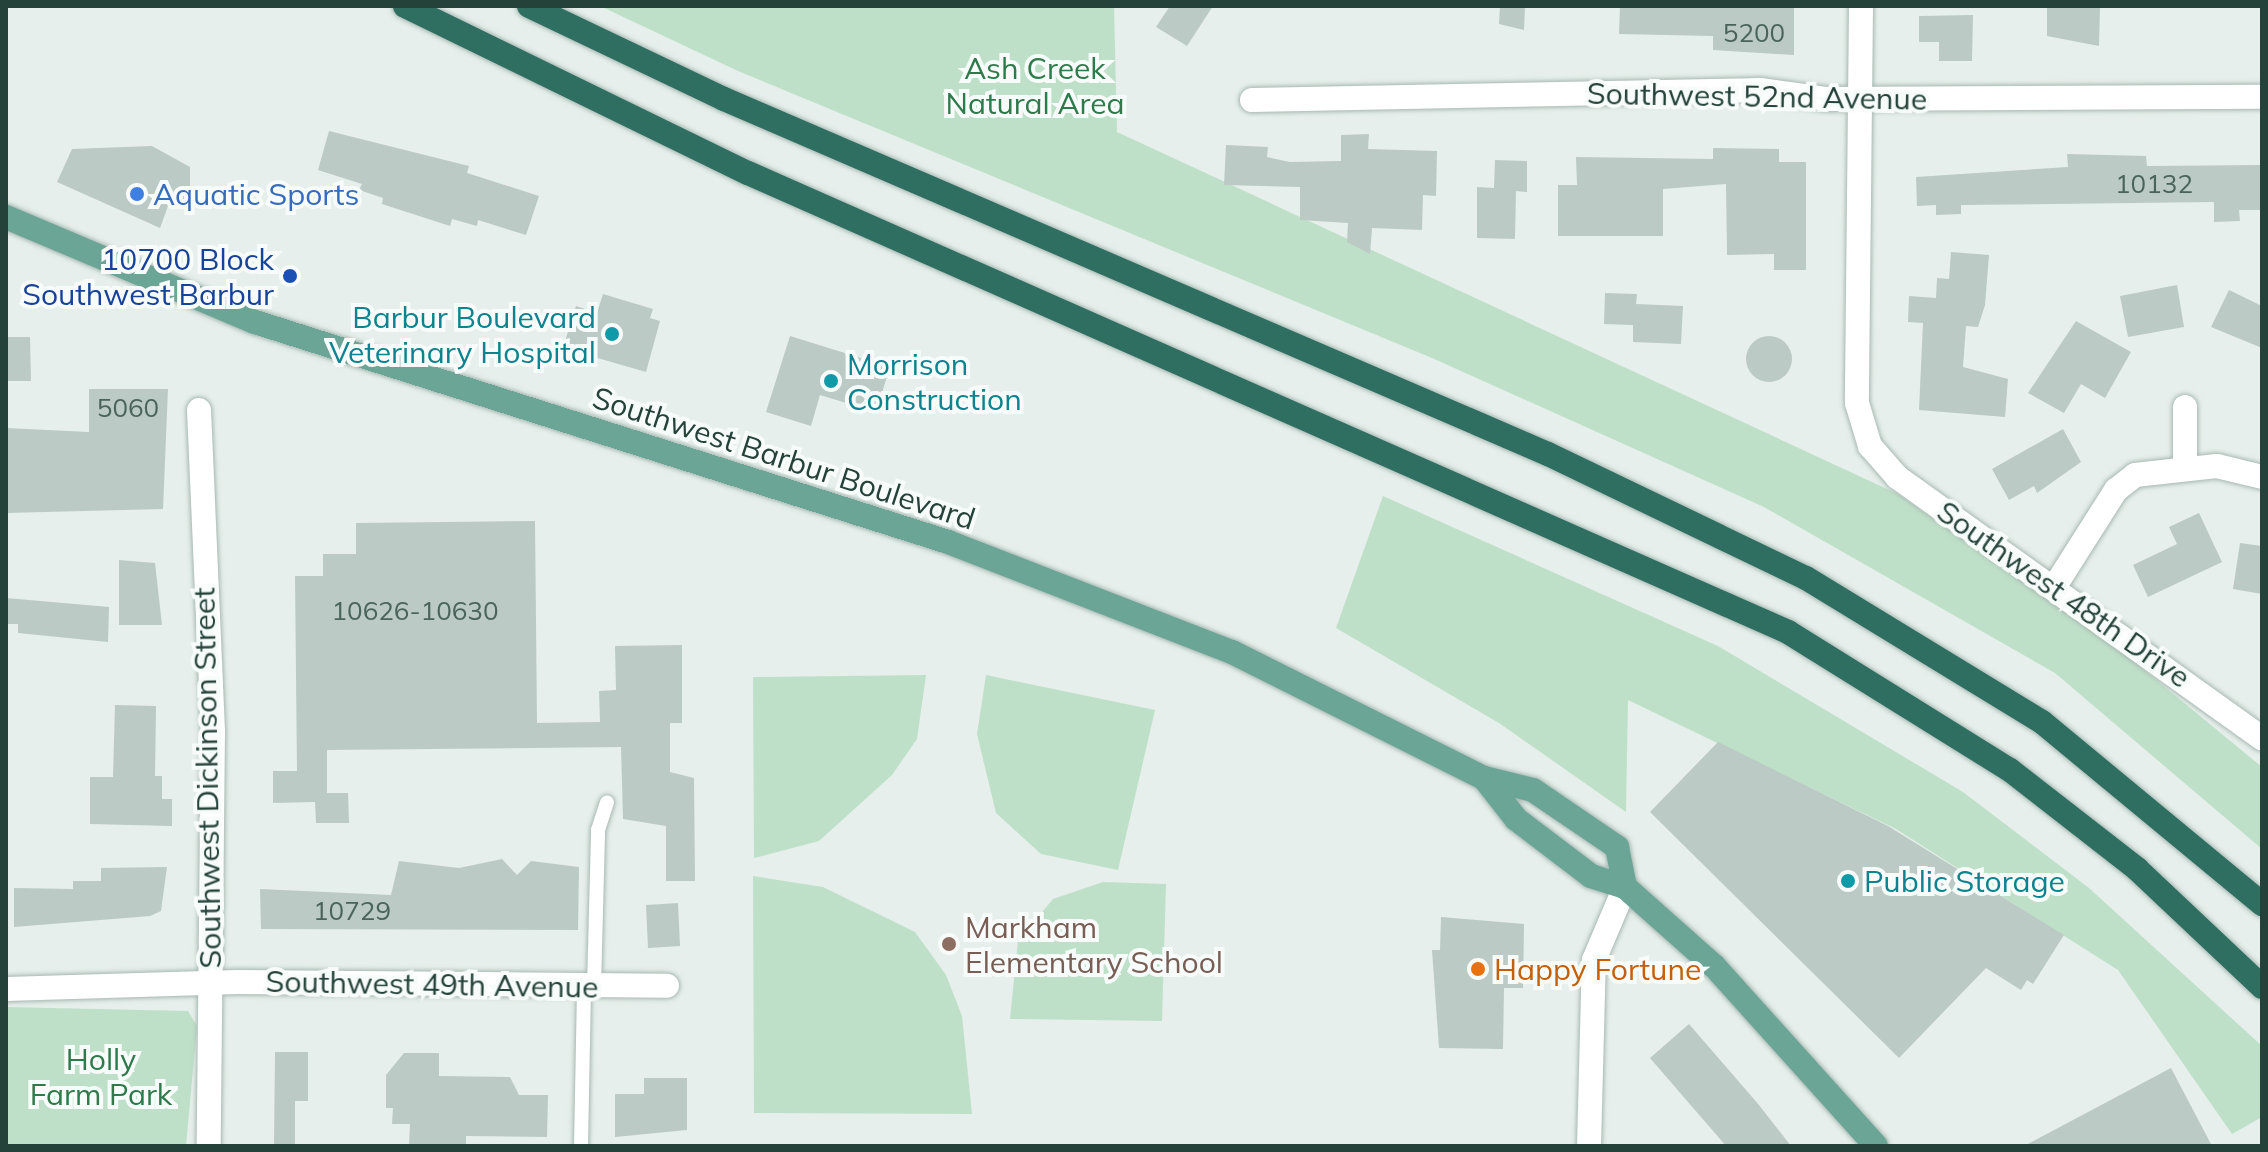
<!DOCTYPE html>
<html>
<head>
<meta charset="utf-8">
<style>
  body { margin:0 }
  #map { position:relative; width:2268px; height:1152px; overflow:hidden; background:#e6efeb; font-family:Mulish,sans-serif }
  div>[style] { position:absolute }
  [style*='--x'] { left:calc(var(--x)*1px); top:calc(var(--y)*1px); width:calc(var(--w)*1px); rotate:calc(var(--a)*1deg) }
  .green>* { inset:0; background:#bfe0c8 }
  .building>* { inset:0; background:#bbcac4 }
  .round { border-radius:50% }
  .roads { filter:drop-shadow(0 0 2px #a8b8b2) drop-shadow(0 0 2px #a8b8b2) }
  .lane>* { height:14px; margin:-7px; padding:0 7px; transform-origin:7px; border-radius:7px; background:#fff }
  .street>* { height:24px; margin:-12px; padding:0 12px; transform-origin:12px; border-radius:12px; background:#fff }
  .primary>* { height:24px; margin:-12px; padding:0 12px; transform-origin:12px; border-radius:12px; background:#6aa596 }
  .highway>* { height:24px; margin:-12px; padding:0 12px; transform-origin:12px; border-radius:12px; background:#2f6f62 }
  .dots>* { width:22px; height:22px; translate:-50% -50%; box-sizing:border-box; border:4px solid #f7fbf9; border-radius:50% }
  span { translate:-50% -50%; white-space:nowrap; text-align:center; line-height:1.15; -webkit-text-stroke:8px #f7fbf9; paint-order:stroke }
  .number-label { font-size:26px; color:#4a645c }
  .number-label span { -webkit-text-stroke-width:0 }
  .park-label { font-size:30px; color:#2d7a4b }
  .street-label { font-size:30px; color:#24423a }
  .shop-label { font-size:30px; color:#366cbe }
  .left { translate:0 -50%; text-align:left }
  .transit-label { font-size:30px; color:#164399 }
  .right { translate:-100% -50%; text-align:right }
  .culture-label { font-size:30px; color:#0d838f }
  .education-label { font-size:30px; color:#785e54 }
  .food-label { font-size:30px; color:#c56008 }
  .frame { position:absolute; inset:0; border:8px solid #24423a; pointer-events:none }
</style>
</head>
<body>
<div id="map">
  <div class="green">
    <div style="clip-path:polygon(600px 6px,1114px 6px,1117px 132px,1898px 494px,2115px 646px,2262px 767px,2262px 849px,2055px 673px,1764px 507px,1432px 358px,738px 71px)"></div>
    <div style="clip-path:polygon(1383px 496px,1718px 646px,1963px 792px,2089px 888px,2262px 1046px,2262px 1117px,2232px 1134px,2118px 970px,1896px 829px,1628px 700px,1626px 812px,1499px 723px,1336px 628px)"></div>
    <div style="clip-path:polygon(926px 675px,917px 739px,892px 775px,819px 841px,754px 858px,753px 677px)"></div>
    <div style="clip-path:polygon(986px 675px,1155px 710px,1118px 870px,1041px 854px,996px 813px,977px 734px)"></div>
    <div style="clip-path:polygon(753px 876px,823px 887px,915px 932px,946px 975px,962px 1016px,972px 1114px,754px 1113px)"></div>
    <div style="clip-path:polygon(1103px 882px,1166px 884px,1162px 1021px,1010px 1019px,1018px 941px,1053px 899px)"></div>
    <div style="clip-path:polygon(6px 1007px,188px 1011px,197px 1026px,186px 1146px,6px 1146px)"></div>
  </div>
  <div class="building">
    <div style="clip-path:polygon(1170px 6px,1213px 6px,1187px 46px,1156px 27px)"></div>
    <div style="clip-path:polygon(1500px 6px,1525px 6px,1524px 30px,1499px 24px)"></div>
    <div style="clip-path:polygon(1620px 6px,1794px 6px,1794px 55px,1713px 50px,1713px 36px,1619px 34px)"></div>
    <div style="clip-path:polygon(2047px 6px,2100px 6px,2099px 46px,2047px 36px)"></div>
    <div style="clip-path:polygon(1973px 15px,1972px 61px,1939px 61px,1939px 42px,1919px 42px,1919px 16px)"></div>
    <div style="clip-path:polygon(329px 131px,469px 166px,467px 173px,539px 196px,526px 235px,478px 220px,477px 226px,452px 219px,450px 226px,382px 204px,383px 198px,359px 190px,362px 184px,318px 170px)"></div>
    <div style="clip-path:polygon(1369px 134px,1368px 149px,1437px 151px,1436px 196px,1423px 195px,1422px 230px,1372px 228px,1370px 254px,1347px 242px,1348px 223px,1300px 220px,1300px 187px,1224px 185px,1226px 145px,1268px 147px,1267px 157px,1290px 162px,1341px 161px,1341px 135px)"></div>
    <div style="clip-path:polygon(152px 146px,190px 167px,190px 207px,168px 206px,160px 228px,57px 182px,72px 149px)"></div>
    <div style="clip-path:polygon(1713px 148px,1779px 149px,1779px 162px,1806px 162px,1806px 270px,1774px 270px,1774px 254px,1727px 255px,1726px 184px,1663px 189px,1663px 236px,1558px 236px,1558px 185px,1577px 185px,1576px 157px,1713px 159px)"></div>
    <div style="clip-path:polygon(2067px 154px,2146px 156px,2147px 166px,2262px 165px,2262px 210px,2239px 210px,2240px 221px,2214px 222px,2214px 202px,1961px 205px,1961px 214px,1936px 215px,1936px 205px,1917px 206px,1916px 177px,2068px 167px)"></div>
    <div style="clip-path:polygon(1495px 160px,1527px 161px,1527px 192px,1516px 191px,1515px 239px,1477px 238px,1477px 187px,1494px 188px)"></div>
    <div style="clip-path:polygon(1951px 252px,1989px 255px,1985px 305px,1978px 327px,1966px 326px,1963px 367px,2008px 379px,2005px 417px,1919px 410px,1923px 323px,1908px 322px,1909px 296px,1936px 298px,1937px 278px,1949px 279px)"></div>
    <div style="clip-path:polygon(2177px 285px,2184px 327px,2128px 337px,2120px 296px)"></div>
    <div style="clip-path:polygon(2229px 290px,2262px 306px,2262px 348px,2211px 327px)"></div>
    <div style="clip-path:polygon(1605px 293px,1637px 294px,1636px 304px,1683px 306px,1681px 344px,1633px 342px,1633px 325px,1604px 324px)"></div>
    <div style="clip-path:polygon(603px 294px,653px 309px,650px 318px,660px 321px,646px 372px,563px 348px,576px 306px,597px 313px)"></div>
    <div style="clip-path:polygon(2076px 321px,2131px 352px,2105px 398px,2081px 384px,2064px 413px,2028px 393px)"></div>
    <div style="clip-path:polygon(790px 336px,890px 367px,876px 412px,820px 395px,811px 426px,766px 412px)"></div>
    <div class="round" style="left:1746px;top:336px;width:46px;height:46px"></div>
    <div style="clip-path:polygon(6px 337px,30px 337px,31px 381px,6px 381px)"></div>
    <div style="clip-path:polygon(89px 389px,168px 389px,163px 509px,6px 513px,6px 428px,89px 432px)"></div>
    <div style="clip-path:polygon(2063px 429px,2081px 462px,2037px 493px,2034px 486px,2009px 500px,1992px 469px)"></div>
    <div style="clip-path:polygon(2199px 513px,2222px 562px,2148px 597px,2133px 565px,2177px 544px,2169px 527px)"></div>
    <div style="clip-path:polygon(535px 521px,537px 723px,600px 722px,599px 691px,616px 690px,615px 646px,682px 645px,682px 723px,670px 723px,670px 772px,694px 778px,695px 881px,666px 881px,666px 826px,623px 819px,621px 747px,327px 750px,327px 793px,348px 793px,349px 823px,316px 823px,315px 802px,273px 803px,273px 771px,297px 771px,295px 576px,323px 576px,323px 554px,356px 554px,356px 523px)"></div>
    <div style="clip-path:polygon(2240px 543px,2262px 546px,2262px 594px,2233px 589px)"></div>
    <div style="clip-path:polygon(119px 560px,155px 563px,162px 625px,119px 625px)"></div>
    <div style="clip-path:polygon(6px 598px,109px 607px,108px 642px,18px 633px,18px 624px,6px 624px)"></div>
    <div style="clip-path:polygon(115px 705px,156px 706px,155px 776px,162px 776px,162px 799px,172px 799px,172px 826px,90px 824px,90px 777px,113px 777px)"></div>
    <div style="clip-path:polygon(1718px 742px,1888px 826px,2064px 935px,2033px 984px,2027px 980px,2021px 990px,1986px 968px,1899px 1058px,1650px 812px)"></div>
    <div style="clip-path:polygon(502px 859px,517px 875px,531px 861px,579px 867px,578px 930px,261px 929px,260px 889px,391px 895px,399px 861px,459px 868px)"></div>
    <div style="clip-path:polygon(167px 867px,161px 911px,150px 916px,14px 927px,14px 888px,73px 889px,73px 881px,101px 881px,101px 868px)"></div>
    <div style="clip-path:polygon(678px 903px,680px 946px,648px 948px,646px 905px)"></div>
    <div style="clip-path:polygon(1441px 917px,1524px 924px,1523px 988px,1504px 988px,1503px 1049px,1439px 1048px,1432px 950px,1440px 950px)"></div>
    <div style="clip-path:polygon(1689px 1024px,1759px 1105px,1791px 1146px,1726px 1146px,1650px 1058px)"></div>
    <div style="clip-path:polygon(275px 1052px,308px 1052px,308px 1101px,295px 1101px,295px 1146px,274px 1146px)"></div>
    <div style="clip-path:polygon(404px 1053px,439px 1053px,439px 1076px,510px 1077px,519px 1095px,548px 1095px,547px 1137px,466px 1136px,466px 1146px,409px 1146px,410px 1124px,392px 1124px,393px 1108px,386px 1108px,386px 1075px)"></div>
    <div style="clip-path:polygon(2171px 1068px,2212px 1146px,2024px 1146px)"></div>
    <div style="clip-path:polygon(644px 1078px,687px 1078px,687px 1130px,615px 1137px,615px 1094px,644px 1094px)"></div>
  </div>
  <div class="roads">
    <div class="lane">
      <div style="--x:594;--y:987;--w:157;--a:-88.5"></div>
      <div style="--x:598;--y:830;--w:29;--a:-72"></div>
      <div style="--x:581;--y:1146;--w:159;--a:-88.9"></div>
    </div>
    <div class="street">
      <div style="--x:1861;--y:6;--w:397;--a:90.6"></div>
      <div style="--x:1857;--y:403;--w:45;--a:73.2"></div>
      <div style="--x:1870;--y:446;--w:41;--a:48.9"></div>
      <div style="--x:1897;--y:477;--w:449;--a:35.6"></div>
      <div style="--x:1252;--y:100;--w:508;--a:-1.13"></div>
      <div style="--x:1760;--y:90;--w:68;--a:7.7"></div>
      <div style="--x:1827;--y:99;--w:435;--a:-0.3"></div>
      <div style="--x:2185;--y:407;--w:59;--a:90"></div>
      <div style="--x:199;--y:410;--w:321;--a:87.5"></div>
      <div style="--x:213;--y:731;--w:415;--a:90.6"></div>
      <div style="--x:2055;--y:586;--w:114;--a:-57.6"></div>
      <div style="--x:2116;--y:490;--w:24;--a:-38"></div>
      <div style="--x:2135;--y:475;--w:82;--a:-6.3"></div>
      <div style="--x:2217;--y:466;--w:46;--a:13.7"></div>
      <div style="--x:6;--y:989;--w:232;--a:-1.7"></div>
      <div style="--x:238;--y:982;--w:429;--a:0.5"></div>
      <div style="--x:1589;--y:1146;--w:186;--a:-88.5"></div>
      <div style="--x:1594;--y:960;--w:79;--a:-67"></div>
    </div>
    <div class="primary">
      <div style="--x:6;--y:217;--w:270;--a:22.9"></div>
      <div style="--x:255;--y:322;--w:727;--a:17.61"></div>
      <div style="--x:948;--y:542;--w:305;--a:21.2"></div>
      <div style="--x:1232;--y:652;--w:282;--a:26.6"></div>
      <div style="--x:1484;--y:778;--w:50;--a:13.8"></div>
      <div style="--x:1533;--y:790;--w:102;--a:34.2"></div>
      <div style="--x:1617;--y:847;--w:41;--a:78.7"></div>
      <div style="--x:1484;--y:778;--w:52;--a:52"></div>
      <div style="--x:1516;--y:819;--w:94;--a:37.2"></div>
      <div style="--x:1591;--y:876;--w:36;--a:18"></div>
      <div style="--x:1625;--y:887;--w:119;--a:41.6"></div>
      <div style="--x:1714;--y:966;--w:242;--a:48"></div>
    </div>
    <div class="highway">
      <div style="--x:405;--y:6;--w:381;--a:26"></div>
      <div style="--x:748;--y:173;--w:1137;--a:23.81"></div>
      <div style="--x:1788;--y:632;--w:261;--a:31.9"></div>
      <div style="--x:2010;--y:770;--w:161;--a:37.9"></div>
      <div style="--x:2137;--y:869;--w:172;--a:43.3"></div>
      <div style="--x:529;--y:6;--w:216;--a:25.5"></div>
      <div style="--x:724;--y:99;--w:897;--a:23.31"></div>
      <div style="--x:1548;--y:454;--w:286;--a:25.7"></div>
      <div style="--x:1806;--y:578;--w:276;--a:31.4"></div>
      <div style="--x:2042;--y:722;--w:286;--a:39.6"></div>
    </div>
  </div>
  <div class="dots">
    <div style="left:137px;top:194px;background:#3f7fe0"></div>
    <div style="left:290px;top:276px;background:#1a4fb4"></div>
    <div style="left:612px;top:334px;background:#0f9aa8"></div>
    <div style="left:831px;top:381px;background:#0f9aa8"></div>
    <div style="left:1848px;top:881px;background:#0f9aa8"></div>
    <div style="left:949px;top:944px;background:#8d6e63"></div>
    <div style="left:1478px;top:969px;background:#e8710a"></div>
  </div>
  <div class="number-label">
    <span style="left:1754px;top:33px">5200</span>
    <span style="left:2154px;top:184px">10132</span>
    <span style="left:128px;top:408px">5060</span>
    <span style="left:415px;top:611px">10626-10630</span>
    <span style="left:352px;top:911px">10729</span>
  </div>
  <div class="park-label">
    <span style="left:1035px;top:85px">Ash Creek<br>Natural Area</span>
    <span style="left:101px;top:1076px">Holly<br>Farm Park</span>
  </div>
  <div class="street-label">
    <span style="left:1757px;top:96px;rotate:1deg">Southwest 52nd Avenue</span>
    <span style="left:784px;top:458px;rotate:18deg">Southwest Barbur Boulevard</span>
    <span style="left:2064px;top:594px;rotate:35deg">Southwest 48th Drive</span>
    <span style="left:207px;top:778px;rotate:-91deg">Southwest Dickinson Street</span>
    <span style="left:432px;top:984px;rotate:1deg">Southwest 49th Avenue</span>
  </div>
  <div class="shop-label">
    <span class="left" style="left:153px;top:194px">Aquatic Sports</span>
  </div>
  <div class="transit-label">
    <span class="right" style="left:274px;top:276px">10700 Block<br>Southwest Barbur</span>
  </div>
  <div class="culture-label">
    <span class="right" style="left:596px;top:334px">Barbur Boulevard<br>Veterinary Hospital</span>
    <span class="left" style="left:847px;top:381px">Morrison<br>Construction</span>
    <span class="left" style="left:1864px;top:881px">Public Storage</span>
  </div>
  <div class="education-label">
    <span class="left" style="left:965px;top:944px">Markham<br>Elementary School</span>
  </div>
  <div class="food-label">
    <span class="left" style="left:1494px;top:969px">Happy Fortune</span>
  </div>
  <div class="frame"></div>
</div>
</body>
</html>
